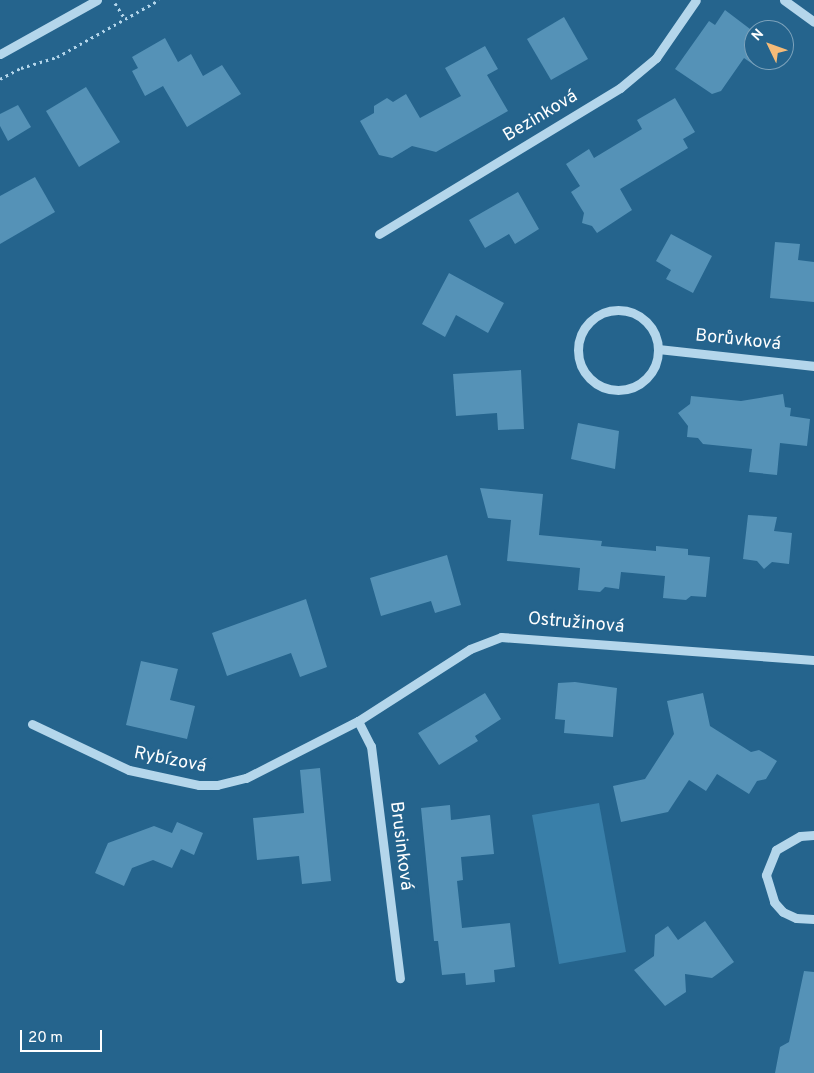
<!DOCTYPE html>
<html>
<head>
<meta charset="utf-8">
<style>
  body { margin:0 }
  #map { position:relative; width:814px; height:1073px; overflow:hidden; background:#25648d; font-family:Overpass,sans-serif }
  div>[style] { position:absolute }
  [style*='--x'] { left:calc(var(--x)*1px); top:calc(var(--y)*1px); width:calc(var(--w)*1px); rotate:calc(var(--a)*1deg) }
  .green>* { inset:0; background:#397fa9 }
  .building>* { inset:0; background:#5592b7 }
  .path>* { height:3px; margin-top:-1.5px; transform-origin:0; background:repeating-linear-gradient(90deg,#b4d6eb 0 2.5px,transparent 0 6.5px) }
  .minor>* { height:9px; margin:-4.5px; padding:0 4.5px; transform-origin:4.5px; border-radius:4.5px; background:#b4d6eb }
  .minor>.ring { margin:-4.5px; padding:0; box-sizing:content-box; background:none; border:9px solid #b4d6eb; border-radius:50% }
  span { translate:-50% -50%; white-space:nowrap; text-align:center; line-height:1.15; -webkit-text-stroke:4px #25648d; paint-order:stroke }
  .street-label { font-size:18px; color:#fff }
  .north { position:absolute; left:744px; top:20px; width:50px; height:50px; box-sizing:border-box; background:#25648d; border:1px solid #7ca2bb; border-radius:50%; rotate:312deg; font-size:14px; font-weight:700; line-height:20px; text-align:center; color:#fff }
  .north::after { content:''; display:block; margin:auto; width:18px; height:22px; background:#f5bb78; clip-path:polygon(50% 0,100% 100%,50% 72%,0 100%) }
  .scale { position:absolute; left:20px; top:1030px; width:82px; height:22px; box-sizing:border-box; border:2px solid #fff; border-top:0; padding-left:6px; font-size:15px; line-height:18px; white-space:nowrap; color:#fff; -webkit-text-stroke:4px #25648d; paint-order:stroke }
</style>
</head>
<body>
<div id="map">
  <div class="green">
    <div style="clip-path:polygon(599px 803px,626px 952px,559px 964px,532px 815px)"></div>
  </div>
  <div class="building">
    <div style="clip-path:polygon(725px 10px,754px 32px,754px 65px,744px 58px,721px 91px,712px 94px,675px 69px,709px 21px,715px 25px)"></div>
    <div style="clip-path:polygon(564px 17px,588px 59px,551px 80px,527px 39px)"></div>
    <div style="clip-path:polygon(165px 38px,178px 62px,191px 54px,203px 76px,222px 65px,241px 94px,187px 127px,163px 86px,145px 96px,132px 71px,138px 68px,132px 57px)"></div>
    <div style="clip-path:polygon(485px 46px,498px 69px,487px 75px,508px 111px,436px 152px,412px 146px,392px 158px,379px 155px,360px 121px,374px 113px,374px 106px,387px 98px,393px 102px,406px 94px,420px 118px,461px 96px,445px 68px)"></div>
    <div style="clip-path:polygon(86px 87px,120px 142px,79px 167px,46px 111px)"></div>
    <div style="clip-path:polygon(675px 98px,695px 132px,683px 139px,688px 148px,620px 189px,632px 210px,597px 233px,592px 226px,582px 223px,584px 213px,571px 192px,580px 186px,566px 164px,589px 149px,594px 158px,642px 129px,637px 120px)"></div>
    <div style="clip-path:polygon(18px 105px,31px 127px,8px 141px,0 126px,0 114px)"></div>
    <div style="clip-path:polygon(35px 177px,55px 212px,0 244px,0 196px)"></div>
    <div style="clip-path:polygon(518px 192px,539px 229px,515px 244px,509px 234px,485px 248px,469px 220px)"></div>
    <div style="clip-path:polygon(671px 234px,712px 256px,693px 293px,666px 279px,671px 270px,656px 261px)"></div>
    <div style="clip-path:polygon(775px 242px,800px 244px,798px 260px,814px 262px,814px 302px,770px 298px)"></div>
    <div style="clip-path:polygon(449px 273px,504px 303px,488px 333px,456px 315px,445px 337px,422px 324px)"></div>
    <div style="clip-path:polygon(521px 370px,524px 429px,498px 430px,497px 413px,456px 416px,453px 374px)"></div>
    <div style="clip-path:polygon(783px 394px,785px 407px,791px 408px,790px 416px,810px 419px,807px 446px,780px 443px,777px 475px,749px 472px,752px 449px,703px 444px,698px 438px,687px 437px,688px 426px,678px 413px,690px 404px,691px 396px,741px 401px)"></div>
    <div style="clip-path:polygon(578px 423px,619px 431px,615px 469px,571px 459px)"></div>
    <div style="clip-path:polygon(480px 488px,543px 494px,539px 535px,602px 541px,601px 546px,656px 551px,656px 546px,688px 549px,688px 555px,710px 557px,706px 597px,691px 596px,686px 600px,663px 598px,665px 576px,621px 572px,619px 589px,605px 587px,600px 592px,578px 590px,580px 568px,507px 561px,511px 520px,488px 518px)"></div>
    <div style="clip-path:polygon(748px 515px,777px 517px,774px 531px,792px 533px,789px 564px,772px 562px,764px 569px,757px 561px,743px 559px)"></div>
    <div style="clip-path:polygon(447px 555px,461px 605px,435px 613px,431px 601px,381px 616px,370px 578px)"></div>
    <div style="clip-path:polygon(306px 599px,327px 667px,300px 677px,291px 653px,227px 676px,212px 633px)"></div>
    <div style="clip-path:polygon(141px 661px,178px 669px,170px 700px,195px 706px,187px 739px,126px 725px)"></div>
    <div style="clip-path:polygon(575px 682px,617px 688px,613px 737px,564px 733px,565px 720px,555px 719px,558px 683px)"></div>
    <div style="clip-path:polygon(485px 693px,501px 719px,475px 736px,478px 741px,439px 765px,418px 733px)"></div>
    <div style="clip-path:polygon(703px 693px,710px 726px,751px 752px,759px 750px,777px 761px,766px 779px,757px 781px,749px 794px,717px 774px,706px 791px,689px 780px,668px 812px,621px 822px,613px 786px,645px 779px,674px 734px,667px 701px)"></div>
    <div style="clip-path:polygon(320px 768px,331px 881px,302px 884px,299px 856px,257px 860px,253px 818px,304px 813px,300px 770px)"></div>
    <div style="clip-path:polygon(450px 805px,451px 820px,490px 815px,494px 854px,461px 857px,463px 880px,457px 881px,462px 928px,510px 923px,515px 967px,494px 970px,495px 982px,466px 985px,465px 973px,442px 975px,438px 941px,434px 941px,421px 808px)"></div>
    <div style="clip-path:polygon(177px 822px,203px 833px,194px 855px,181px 849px,172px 868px,153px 860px,132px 868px,124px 886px,95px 873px,108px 843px,154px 826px,172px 833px)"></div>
    <div style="clip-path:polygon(705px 921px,734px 962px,712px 978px,685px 974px,686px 992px,665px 1006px,634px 970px,654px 956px,655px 935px,668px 926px,678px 940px)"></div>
    <div style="clip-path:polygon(804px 971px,814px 972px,814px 1073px,775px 1073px,780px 1047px,789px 1042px)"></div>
  </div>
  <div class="path">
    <div style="--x:115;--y:3;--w:19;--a:58"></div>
    <div style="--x:0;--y:79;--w:24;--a:-28"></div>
    <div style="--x:21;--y:68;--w:38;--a:-17"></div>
    <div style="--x:57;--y:57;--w:117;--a:-29.2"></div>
  </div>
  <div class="minor">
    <div style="--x:784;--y:0;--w:37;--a:36"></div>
    <div style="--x:0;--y:54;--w:111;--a:-29.1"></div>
    <div style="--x:379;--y:234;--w:282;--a:-31.2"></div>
    <div style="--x:620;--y:88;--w:47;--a:-39.8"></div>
    <div style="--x:656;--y:58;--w:70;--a:-55.4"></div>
    <div class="ring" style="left:578px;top:310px;width:71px;height:71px"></div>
    <div style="--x:658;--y:349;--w:157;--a:6.2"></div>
    <div style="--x:358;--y:721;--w:28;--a:63"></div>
    <div style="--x:371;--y:746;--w:234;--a:82.9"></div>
    <div style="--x:32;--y:724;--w:107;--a:25.4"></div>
    <div style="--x:129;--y:770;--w:72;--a:12.1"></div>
    <div style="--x:199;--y:785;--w:18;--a:0"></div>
    <div style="--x:217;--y:785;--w:30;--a:-14"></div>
    <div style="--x:246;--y:778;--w:126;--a:-27"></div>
    <div style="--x:358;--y:721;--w:133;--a:-32.7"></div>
    <div style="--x:470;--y:649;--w:33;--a:-21"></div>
    <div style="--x:501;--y:637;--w:314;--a:4.2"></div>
    <div style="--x:814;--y:835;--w:14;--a:176"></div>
    <div style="--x:800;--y:836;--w:28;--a:150"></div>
    <div style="--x:776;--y:850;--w:27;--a:112"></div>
    <div style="--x:766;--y:875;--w:28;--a:73"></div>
    <div style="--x:774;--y:902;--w:13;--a:48"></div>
    <div style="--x:783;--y:912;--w:14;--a:25"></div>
    <div style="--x:796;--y:918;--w:18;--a:3"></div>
  </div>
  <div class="street-label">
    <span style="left:541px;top:117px;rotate:-31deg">Bezinková</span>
    <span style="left:738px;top:341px;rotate:6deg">Borůvková</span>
    <span style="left:576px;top:624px;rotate:5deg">Ostružinová</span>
    <span style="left:170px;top:761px;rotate:11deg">Rybízová</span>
    <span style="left:400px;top:846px;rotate:83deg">Brusinková</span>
  </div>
  <div class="north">N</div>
  <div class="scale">20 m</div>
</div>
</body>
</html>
